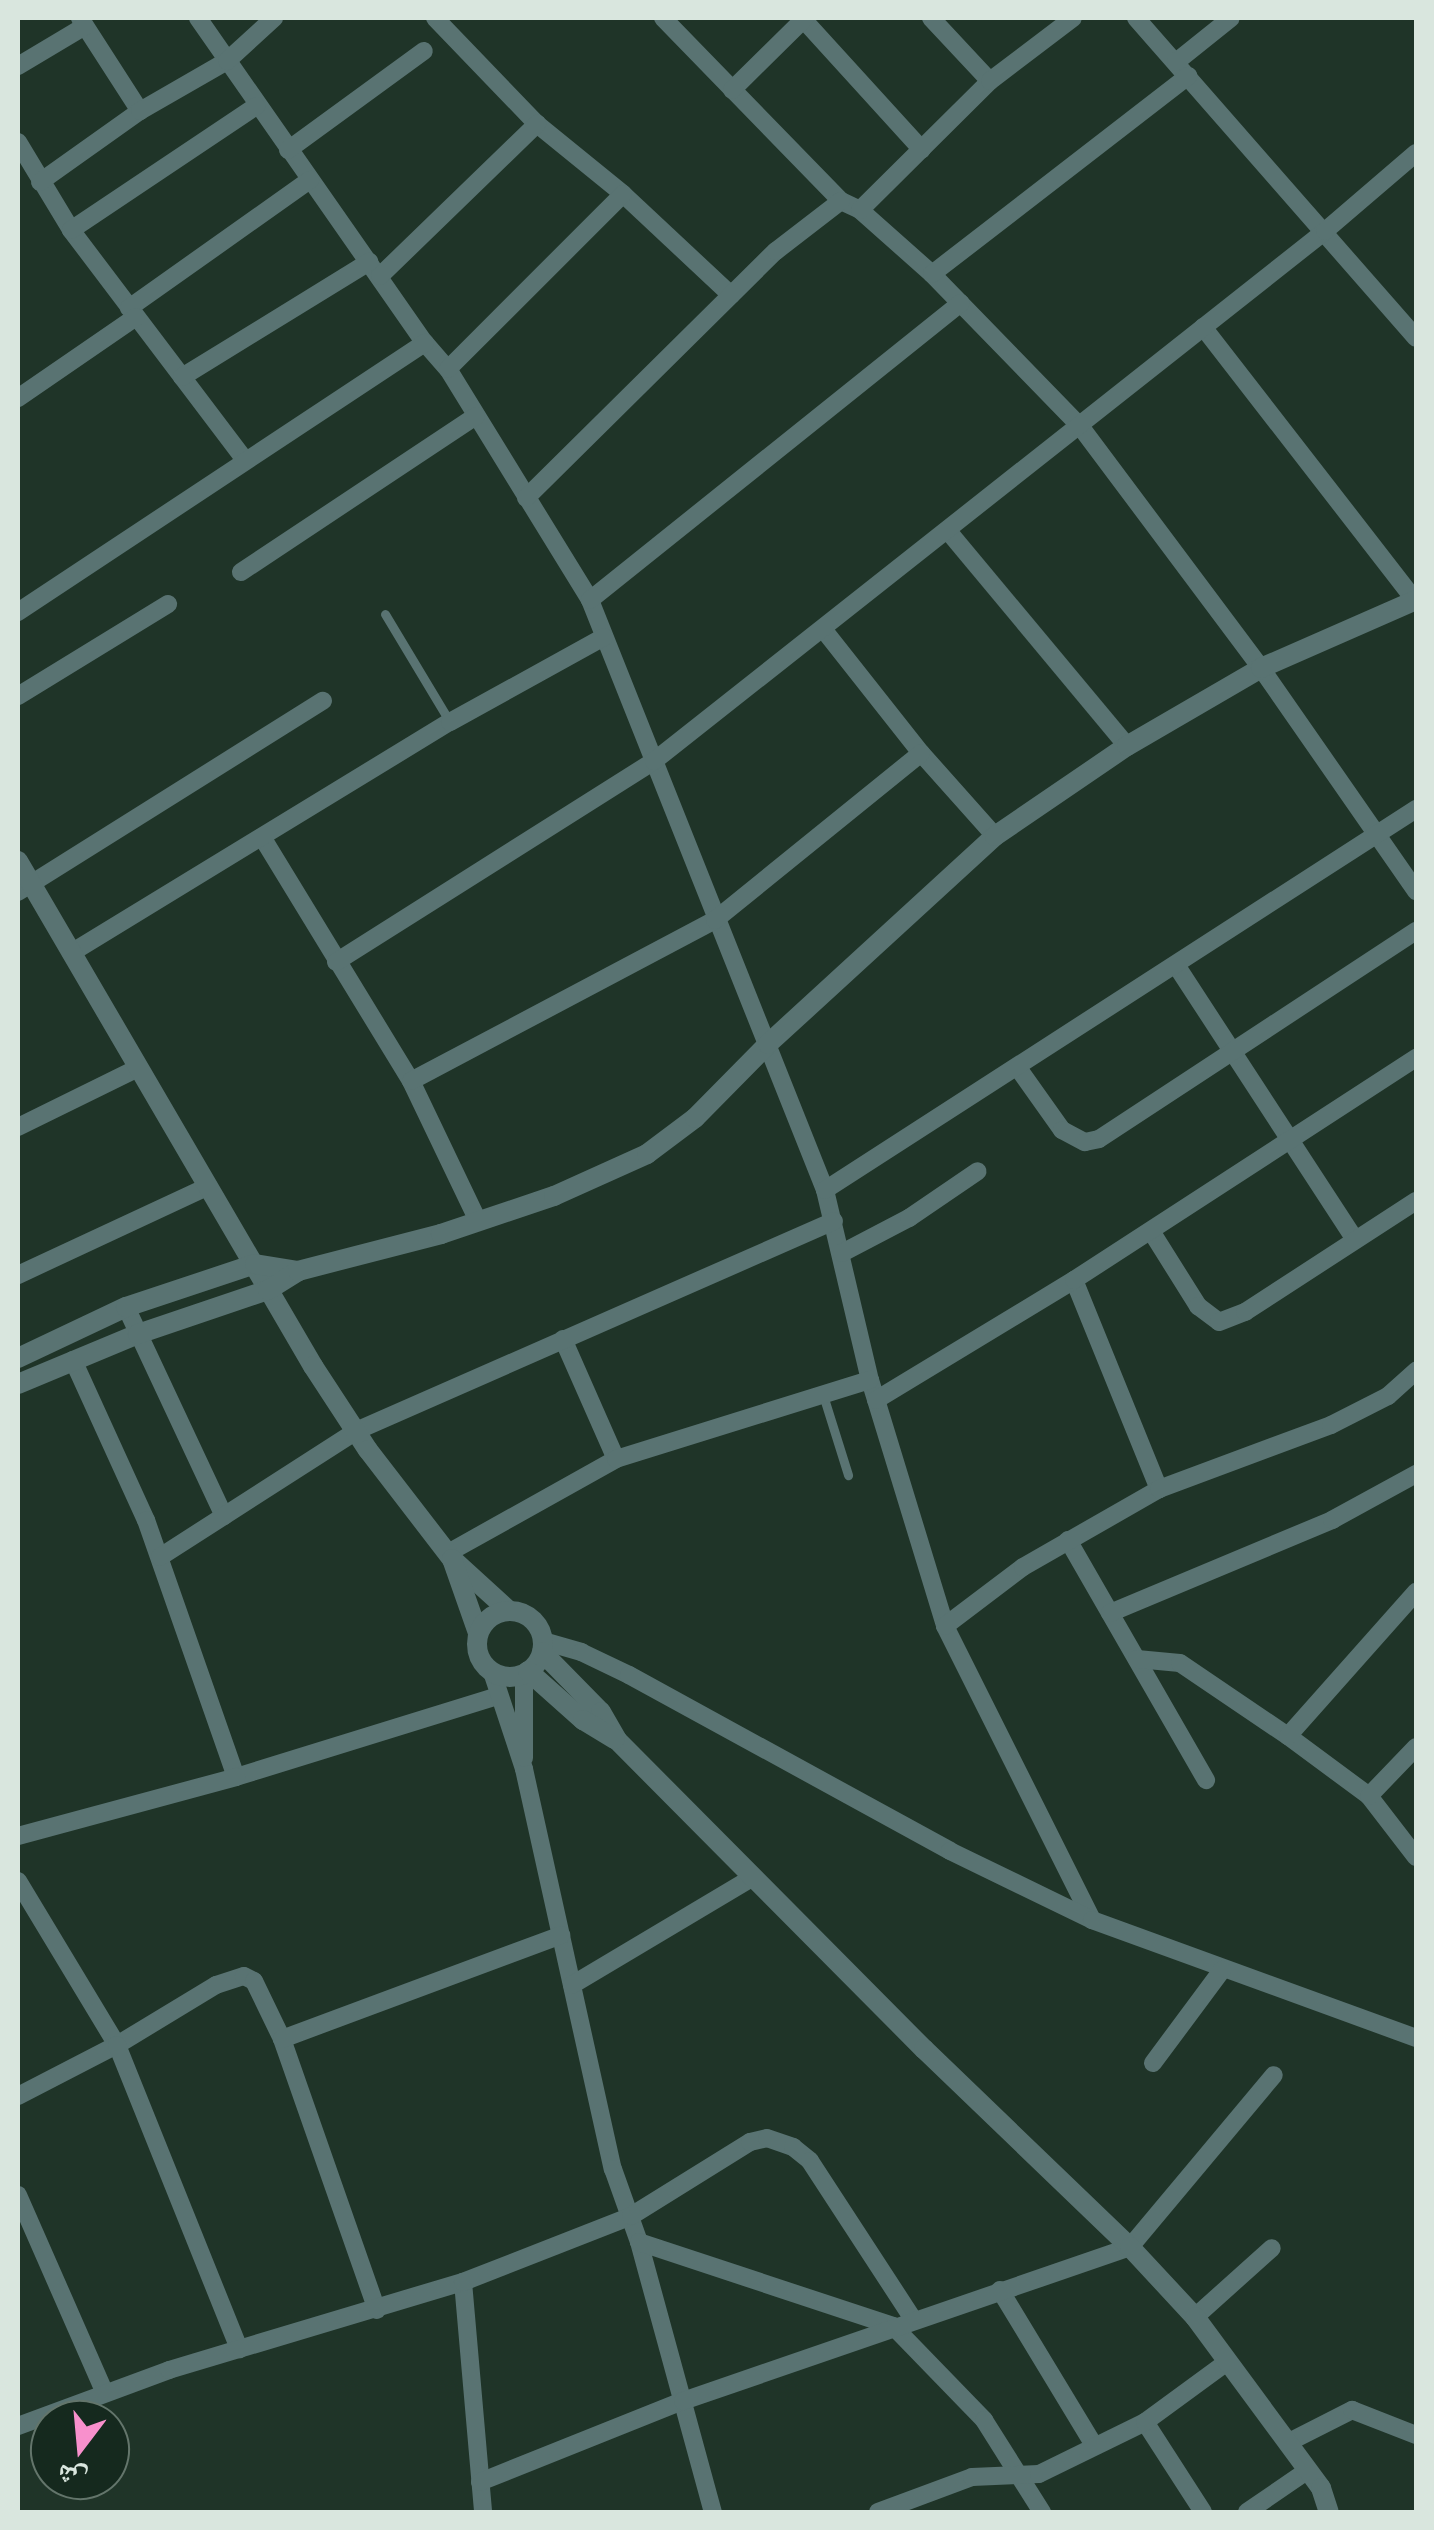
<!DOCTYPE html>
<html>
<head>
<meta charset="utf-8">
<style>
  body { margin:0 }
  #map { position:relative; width:1434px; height:2530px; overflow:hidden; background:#1f3428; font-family:"Roboto Serif","Noto Naskh Arabic",serif }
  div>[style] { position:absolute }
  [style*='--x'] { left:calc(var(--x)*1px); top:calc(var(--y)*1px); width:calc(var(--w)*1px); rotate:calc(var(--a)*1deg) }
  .service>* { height:9px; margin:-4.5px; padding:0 4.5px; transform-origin:4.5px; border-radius:4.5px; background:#597372 }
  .minor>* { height:18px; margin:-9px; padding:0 9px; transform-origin:9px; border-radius:9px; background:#597372 }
  .tertiary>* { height:20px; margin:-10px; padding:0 10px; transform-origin:10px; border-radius:10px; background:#597372 }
  .tertiary>.ring { margin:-10px; padding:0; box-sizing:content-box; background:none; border:20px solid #597372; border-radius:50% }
  span { translate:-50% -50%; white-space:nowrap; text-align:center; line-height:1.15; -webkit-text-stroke:8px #15291e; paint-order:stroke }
  .frame { position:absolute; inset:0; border:20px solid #d9e6de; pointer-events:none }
  .north { position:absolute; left:30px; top:2400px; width:100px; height:100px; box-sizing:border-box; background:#15291e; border:2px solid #63756b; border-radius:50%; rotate:196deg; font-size:28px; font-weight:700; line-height:40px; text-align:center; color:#d9e6de }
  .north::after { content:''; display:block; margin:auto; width:35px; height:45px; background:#f890cc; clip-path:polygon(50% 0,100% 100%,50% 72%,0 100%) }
</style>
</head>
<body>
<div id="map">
  <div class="service">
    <div style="--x:385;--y:614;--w:126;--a:59"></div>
    <div style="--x:823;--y:1395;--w:84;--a:72.6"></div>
  </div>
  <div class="minor">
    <div style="--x:80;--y:18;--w:111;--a:57.2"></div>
    <div style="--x:198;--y:18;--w:396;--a:55.1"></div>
    <div style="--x:425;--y:343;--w:35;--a:49"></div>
    <div style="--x:448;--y:369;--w:271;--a:58.4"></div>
    <div style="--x:590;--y:600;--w:635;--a:68.28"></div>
    <div style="--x:825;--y:1190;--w:195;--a:76.7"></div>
    <div style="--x:870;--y:1380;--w:257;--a:73"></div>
    <div style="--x:945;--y:1626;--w:329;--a:63.4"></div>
    <div style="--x:435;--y:18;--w:147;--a:46.1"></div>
    <div style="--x:537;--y:124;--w:111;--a:39.1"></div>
    <div style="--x:623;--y:194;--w:148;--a:43.1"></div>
    <div style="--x:663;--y:18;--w:255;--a:45.8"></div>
    <div style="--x:841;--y:201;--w:21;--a:25"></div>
    <div style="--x:860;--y:210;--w:96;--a:41.6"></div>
    <div style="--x:932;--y:274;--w:212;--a:45.8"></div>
    <div style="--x:1080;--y:426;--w:302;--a:53.2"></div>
    <div style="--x:1261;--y:668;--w:272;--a:55.2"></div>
    <div style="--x:802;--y:18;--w:178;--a:47.7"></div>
    <div style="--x:931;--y:18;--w:86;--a:46.9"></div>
    <div style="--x:1136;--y:18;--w:425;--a:48.8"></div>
    <div style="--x:1176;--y:62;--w:70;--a:-38.7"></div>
    <div style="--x:18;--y:66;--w:78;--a:-30.8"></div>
    <div style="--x:732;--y:90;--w:103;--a:-44.6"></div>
    <div style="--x:18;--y:142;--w:103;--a:58.9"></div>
    <div style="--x:71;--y:230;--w:287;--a:52.9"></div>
    <div style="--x:288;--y:150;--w:168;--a:-36.1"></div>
    <div style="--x:40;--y:182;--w:123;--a:-35.4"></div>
    <div style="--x:140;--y:111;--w:100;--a:-29.9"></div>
    <div style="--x:227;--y:61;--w:64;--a:-42.5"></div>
    <div style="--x:860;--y:210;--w:183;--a:-44.8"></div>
    <div style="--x:990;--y:81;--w:104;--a:-37.2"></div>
    <div style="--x:71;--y:230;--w:223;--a:-33.8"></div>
    <div style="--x:932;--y:274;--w:324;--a:-37.7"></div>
    <div style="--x:380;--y:276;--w:219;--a:-44.1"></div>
    <div style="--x:129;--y:308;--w:222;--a:-35.3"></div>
    <div style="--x:1203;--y:327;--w:346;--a:52.2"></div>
    <div style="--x:448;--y:369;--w:247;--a:-45"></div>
    <div style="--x:182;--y:377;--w:220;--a:-31.6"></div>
    <div style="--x:18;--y:398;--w:143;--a:-34.5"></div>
    <div style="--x:526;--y:498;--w:351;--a:-44.7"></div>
    <div style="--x:776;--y:251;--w:82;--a:-37.6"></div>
    <div style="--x:948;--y:531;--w:280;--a:50.2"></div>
    <div style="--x:241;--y:572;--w:282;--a:-33.6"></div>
    <div style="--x:590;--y:600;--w:475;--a:-38.7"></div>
    <div style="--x:18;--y:612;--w:488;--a:-33.5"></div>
    <div style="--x:823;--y:629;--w:158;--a:51.7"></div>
    <div style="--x:921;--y:753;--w:111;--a:48.3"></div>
    <div style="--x:18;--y:696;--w:176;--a:-31.5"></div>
    <div style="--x:262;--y:837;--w:286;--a:58.6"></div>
    <div style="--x:411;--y:1081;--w:155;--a:64.4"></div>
    <div style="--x:18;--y:892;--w:360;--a:-32.1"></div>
    <div style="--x:71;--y:953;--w:444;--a:-31.4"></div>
    <div style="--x:450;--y:722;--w:176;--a:-28.9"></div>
    <div style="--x:336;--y:962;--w:376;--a:-32.3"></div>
    <div style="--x:654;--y:761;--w:855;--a:-38.3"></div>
    <div style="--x:1325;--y:231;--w:120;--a:-40.6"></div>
    <div style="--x:1176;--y:965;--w:328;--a:56.9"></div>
    <div style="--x:1018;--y:1068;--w:76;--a:54.6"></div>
    <div style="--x:1062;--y:1130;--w:26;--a:28"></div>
    <div style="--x:1085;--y:1142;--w:14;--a:-12"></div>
    <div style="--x:1099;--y:1139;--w:379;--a:-33.3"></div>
    <div style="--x:411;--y:1081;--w:344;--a:-27.9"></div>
    <div style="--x:715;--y:920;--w:265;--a:-39"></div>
    <div style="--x:18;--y:1127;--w:134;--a:-26.2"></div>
    <div style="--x:825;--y:1190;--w:703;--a:-32.81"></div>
    <div style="--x:1151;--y:1231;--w:89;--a:57.9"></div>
    <div style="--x:1198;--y:1306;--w:26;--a:37"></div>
    <div style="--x:1219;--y:1322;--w:28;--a:-21"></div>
    <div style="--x:1245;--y:1312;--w:204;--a:-33"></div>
    <div style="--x:842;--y:1253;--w:76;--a:-27.6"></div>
    <div style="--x:909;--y:1218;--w:83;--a:-34.3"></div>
    <div style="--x:18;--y:1275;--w:208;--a:-25"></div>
    <div style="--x:1074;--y:1280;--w:226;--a:67.9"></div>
    <div style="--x:126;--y:1307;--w:231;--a:64.9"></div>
    <div style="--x:563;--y:1339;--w:131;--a:66.2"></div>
    <div style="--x:73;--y:1360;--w:176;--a:65.5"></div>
    <div style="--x:146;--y:1520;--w:272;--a:70.7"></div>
    <div style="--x:236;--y:1777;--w:274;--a:-17.2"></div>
    <div style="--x:876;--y:1400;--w:232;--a:-31.2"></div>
    <div style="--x:1074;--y:1280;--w:408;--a:-33"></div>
    <div style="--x:1068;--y:1540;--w:277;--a:60.1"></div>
    <div style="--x:448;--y:1553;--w:193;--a:-29.2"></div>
    <div style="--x:616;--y:1459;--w:266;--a:-17.3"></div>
    <div style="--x:160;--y:1557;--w:233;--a:-32.7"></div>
    <div style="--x:356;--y:1431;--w:522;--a:-23.72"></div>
    <div style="--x:1110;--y:1613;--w:241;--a:-22.7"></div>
    <div style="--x:1332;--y:1520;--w:96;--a:-28.7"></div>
    <div style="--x:945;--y:1626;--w:98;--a:-37.1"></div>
    <div style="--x:1023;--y:1567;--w:157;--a:-29.8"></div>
    <div style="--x:1159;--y:1489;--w:184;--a:-20.4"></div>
    <div style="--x:1331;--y:1425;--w:64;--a:-27"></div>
    <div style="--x:1388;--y:1396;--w:38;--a:-42"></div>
    <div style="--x:543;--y:1641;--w:40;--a:16"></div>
    <div style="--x:581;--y:1652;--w:53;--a:25.6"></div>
    <div style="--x:629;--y:1675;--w:366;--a:28.7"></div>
    <div style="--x:950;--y:1851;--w:158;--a:25.9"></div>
    <div style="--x:1092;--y:1920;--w:345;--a:20"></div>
    <div style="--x:1137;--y:1659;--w:43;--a:5.3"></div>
    <div style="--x:1180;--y:1663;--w:130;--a:34.1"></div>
    <div style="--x:1288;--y:1736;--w:101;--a:36.5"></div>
    <div style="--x:1369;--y:1796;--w:77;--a:52.4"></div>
    <div style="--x:492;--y:1672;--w:102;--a:71.7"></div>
    <div style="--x:524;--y:1769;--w:410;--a:77.5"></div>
    <div style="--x:613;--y:2169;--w:77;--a:70.4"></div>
    <div style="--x:639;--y:2242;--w:280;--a:74.7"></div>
    <div style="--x:524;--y:1674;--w:84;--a:90"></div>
    <div style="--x:1288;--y:1736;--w:193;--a:-48.4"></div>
    <div style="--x:1369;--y:1796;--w:68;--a:-46.2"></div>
    <div style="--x:18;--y:1836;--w:226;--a:-15.1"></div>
    <div style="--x:18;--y:1881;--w:192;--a:58.9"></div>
    <div style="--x:117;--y:2045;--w:116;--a:-31.2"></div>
    <div style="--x:216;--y:1985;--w:29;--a:-18"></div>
    <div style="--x:244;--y:1976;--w:11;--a:27"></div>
    <div style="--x:254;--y:1981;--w:64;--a:64.2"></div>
    <div style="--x:282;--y:2039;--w:287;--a:70.7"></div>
    <div style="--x:572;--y:1985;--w:211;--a:-30.8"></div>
    <div style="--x:282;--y:2039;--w:298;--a:-20.4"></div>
    <div style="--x:1153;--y:2063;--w:116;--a:-53.4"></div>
    <div style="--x:18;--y:2096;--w:111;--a:-27.3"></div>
    <div style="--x:117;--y:2045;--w:328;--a:68.1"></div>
    <div style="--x:18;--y:2195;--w:216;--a:66.3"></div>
    <div style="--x:639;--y:2242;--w:268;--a:18.3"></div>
    <div style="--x:893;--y:2326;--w:131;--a:45.9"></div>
    <div style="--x:984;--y:2420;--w:109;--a:57.8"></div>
    <div style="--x:463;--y:2282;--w:231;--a:85"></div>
    <div style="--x:1000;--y:2290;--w:181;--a:58.8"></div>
    <div style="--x:1195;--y:2317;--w:103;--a:-41.9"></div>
    <div style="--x:1145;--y:2422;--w:107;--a:57.2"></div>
    <div style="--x:18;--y:2426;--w:161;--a:-20.3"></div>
    <div style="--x:169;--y:2370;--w:307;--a:-16.7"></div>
    <div style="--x:463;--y:2282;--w:180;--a:-21.4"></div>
    <div style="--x:631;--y:2216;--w:140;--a:-31.9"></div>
    <div style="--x:750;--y:2142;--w:17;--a:-13"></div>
    <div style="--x:767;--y:2138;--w:28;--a:19"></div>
    <div style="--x:793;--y:2147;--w:22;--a:39"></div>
    <div style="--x:810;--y:2161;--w:189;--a:56.9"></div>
    <div style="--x:1289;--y:2442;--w:71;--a:-26.9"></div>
    <div style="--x:1352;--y:2410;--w:69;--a:21.3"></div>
    <div style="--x:480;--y:2482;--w:219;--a:-21.8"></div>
    <div style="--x:683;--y:2401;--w:473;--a:-19"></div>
    <div style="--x:1130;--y:2247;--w:224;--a:-50.1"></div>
    <div style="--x:878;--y:2512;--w:100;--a:-20.4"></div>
    <div style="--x:972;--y:2477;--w:67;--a:-2.6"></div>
    <div style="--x:1039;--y:2474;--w:118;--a:-26.1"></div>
    <div style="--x:1145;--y:2422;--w:102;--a:-36.2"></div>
    <div style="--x:1247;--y:2512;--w:74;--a:-34.5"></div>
  </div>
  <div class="tertiary">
    <div style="--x:18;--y:861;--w:585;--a:59.71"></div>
    <div style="--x:313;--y:1366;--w:100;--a:56.8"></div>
    <div style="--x:368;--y:1450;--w:138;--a:52.4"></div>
    <div style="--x:452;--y:1559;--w:76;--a:42.3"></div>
    <div style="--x:18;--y:1358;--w:119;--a:-25.3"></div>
    <div style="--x:126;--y:1307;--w:136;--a:-18.4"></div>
    <div style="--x:255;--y:1264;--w:44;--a:9.2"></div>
    <div style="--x:18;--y:1384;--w:130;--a:-22.6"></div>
    <div style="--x:138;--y:1334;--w:137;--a:-18.7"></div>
    <div style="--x:268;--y:1290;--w:36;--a:-32"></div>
    <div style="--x:298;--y:1271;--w:148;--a:-14.5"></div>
    <div style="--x:441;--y:1234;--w:119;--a:-18.6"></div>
    <div style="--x:554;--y:1196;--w:102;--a:-24.3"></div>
    <div style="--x:647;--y:1154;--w:60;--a:-36.9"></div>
    <div style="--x:695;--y:1118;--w:104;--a:-45.4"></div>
    <div style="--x:768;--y:1044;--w:308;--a:-42.5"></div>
    <div style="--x:995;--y:836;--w:160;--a:-34.3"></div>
    <div style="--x:1127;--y:746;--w:155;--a:-30.2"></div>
    <div style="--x:1261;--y:668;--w:169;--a:-23.7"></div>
    <div style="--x:452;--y:1559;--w:78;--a:70.6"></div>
    <div class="ring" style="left:477px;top:1611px;width:46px;height:46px"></div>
    <div style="--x:542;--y:1652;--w:84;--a:45.5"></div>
    <div style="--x:601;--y:1712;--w:32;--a:60"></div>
    <div style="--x:617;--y:1740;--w:436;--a:45.2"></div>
    <div style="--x:924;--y:2049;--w:286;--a:43.9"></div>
    <div style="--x:1130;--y:2247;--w:96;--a:47.1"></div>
    <div style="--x:1195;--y:2317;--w:212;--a:53.6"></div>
    <div style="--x:1321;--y:2488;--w:25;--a:72"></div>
    <div style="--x:528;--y:1671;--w:74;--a:41.7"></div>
    <div style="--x:583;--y:1720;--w:37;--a:31"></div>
  </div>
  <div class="frame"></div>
  <div class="north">ش</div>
</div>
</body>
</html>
